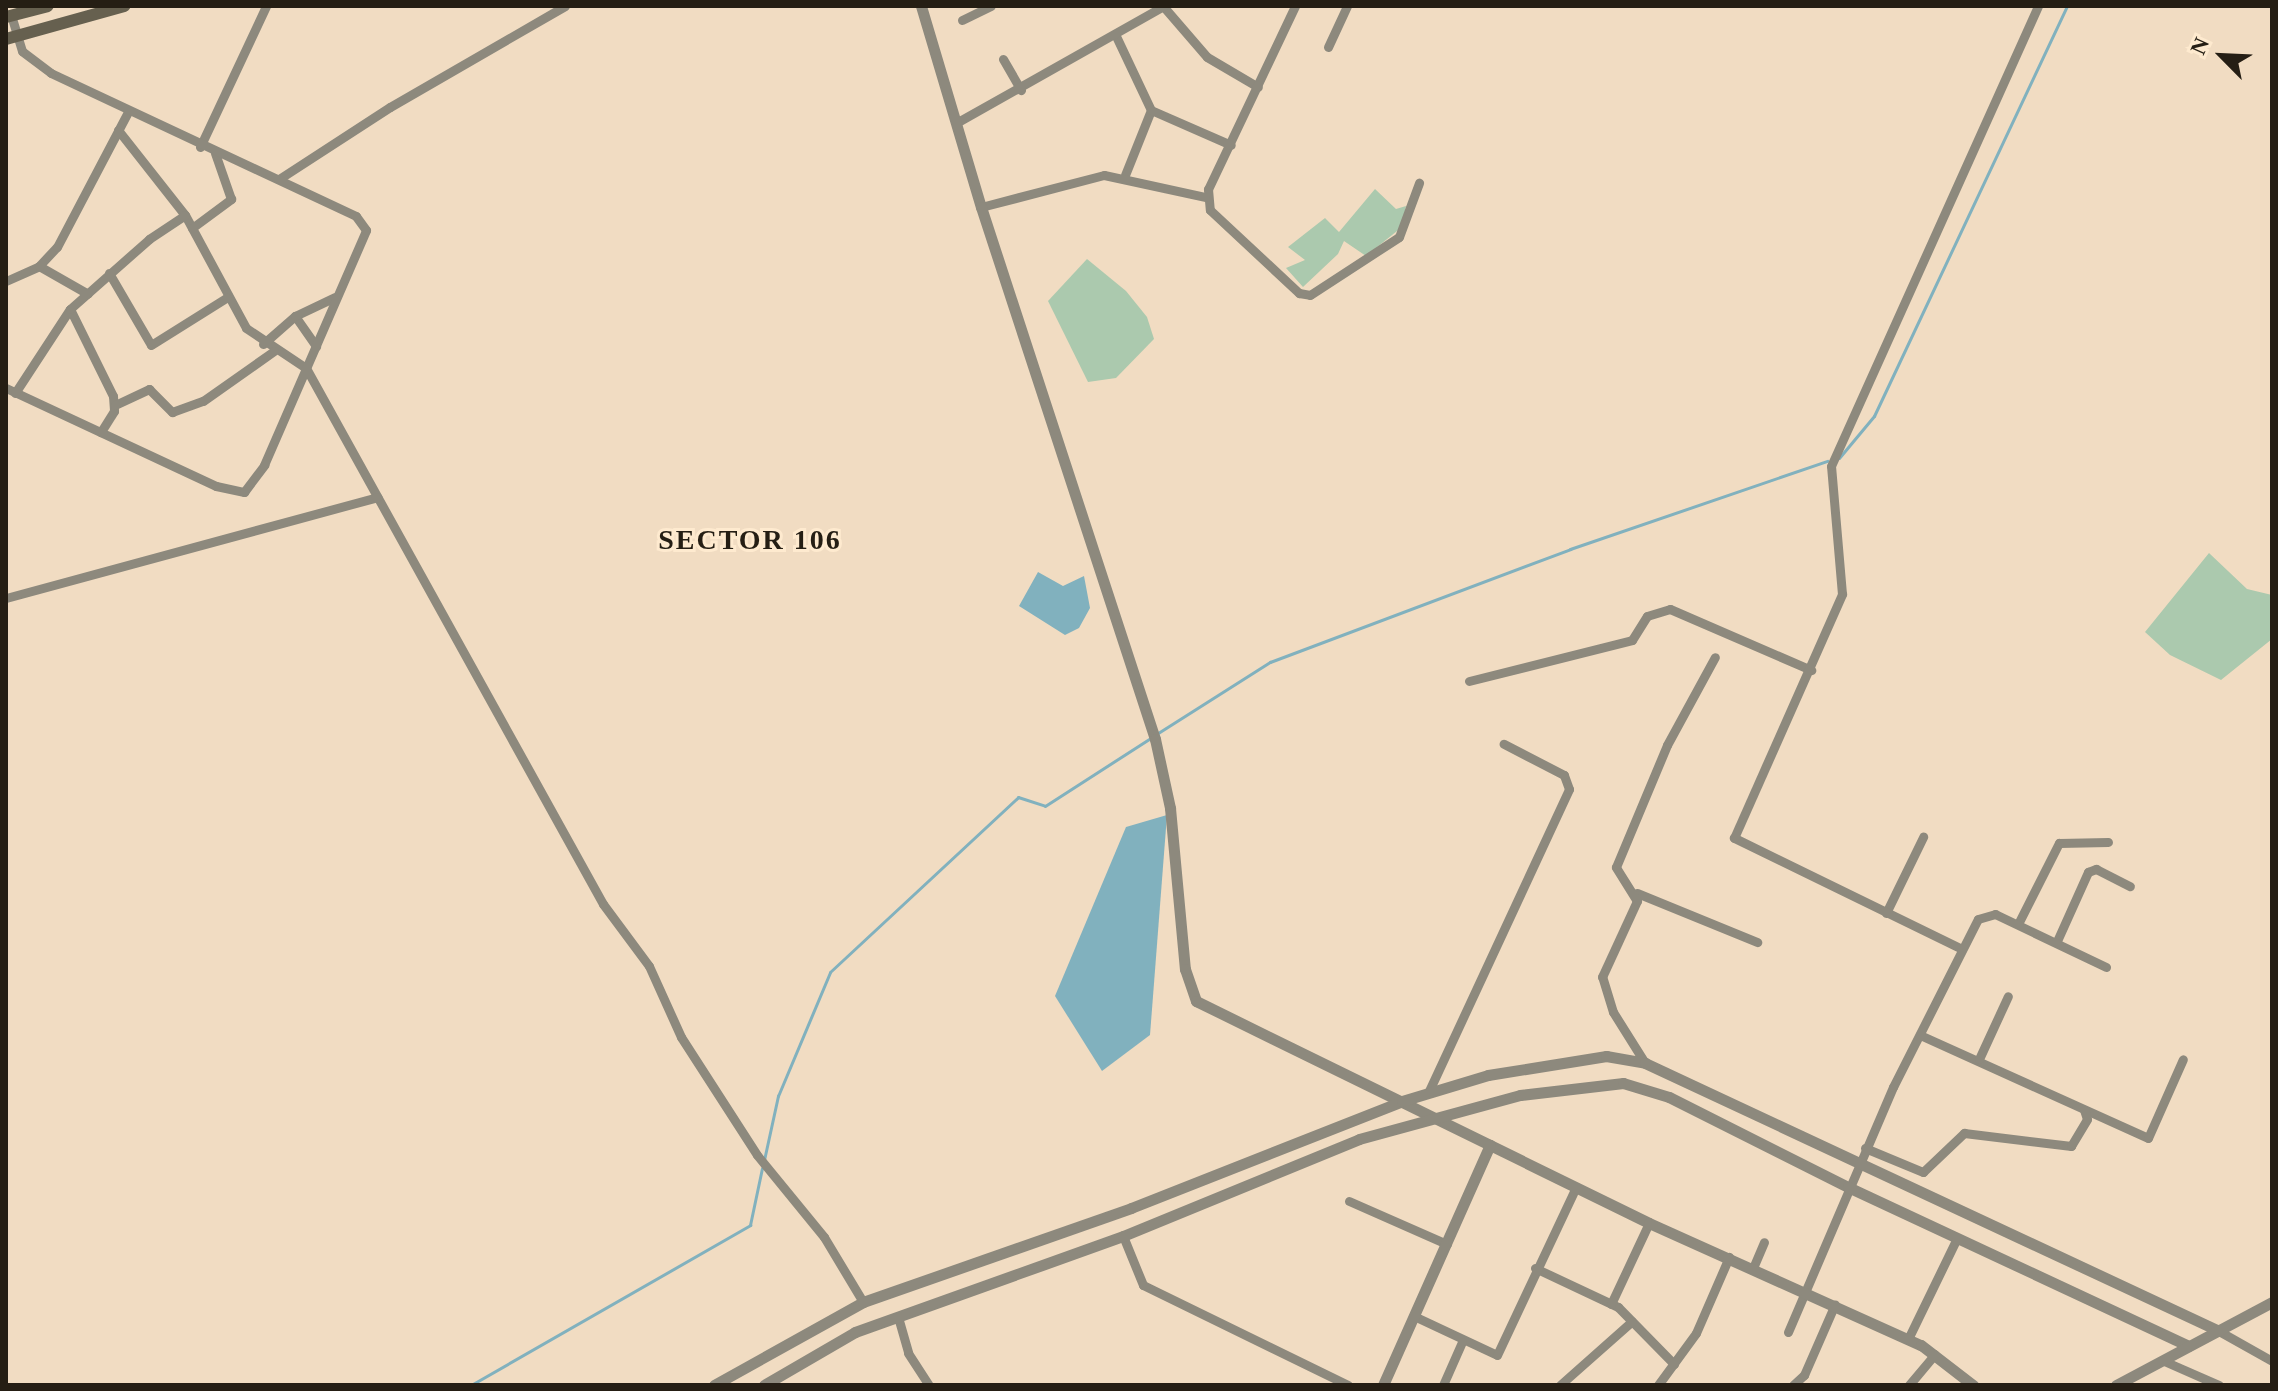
<!DOCTYPE html>
<html>
<head>
<meta charset="utf-8">
<style>
  body { margin:0 }
  #map { position:relative; width:2278px; height:1391px; overflow:hidden; background:#f1dcc2; font-family:Georgia,serif }
  div>[style] { position:absolute }
  [style*='--x'] { left:calc(var(--x)*1px); top:calc(var(--y)*1px); width:calc(var(--w)*1px); rotate:calc(var(--a)*1deg) }
  .green>* { inset:0; background:#abc9ae }
  .water>* { inset:0; background:#81b1be }
  .stream>* { height:3px; margin:-1.5px; padding:0 1.5px; transform-origin:1.5px; border-radius:1.5px; background:#81b1be }
  .minor>* { height:9px; margin:-4.5px; padding:0 4.5px; transform-origin:4.5px; border-radius:4.5px; background:#8d897d }
  .tertiary>* { height:11px; margin:-5.5px; padding:0 5.5px; transform-origin:5.5px; border-radius:5.5px; background:#8d897d }
  .secondary>* { height:12px; margin:-6px; padding:0 6px; transform-origin:6px; border-radius:6px; background:#66604f }
  span { translate:-50% -50%; white-space:nowrap; text-align:center; line-height:1.15; -webkit-text-stroke:6px #feeacf; paint-order:stroke }
  .district-label { font-size:28px; color:#251e14; font-weight:700; letter-spacing:2px }
  .frame { position:absolute; inset:0; border:8px solid #251e14; pointer-events:none }
  .north { position:absolute; left:2182px; top:16px; width:80px; height:80px; -webkit-text-stroke:6px #feeacf; paint-order:stroke; rotate:294deg; font-size:22px; font-weight:700; line-height:32px; text-align:center; color:#251e14 }
  .north::after { content:''; display:block; margin:auto; width:28px; height:36px; background:#251e14; clip-path:polygon(50% 0,100% 100%,50% 72%,0 100%) }
</style>
</head>
<body>
<div id="map">
  <div class="green">
    <div style="clip-path:polygon(1375px 189px,1396px 209px,1406px 206px,1402px 227px,1366px 256px,1344px 241px,1338px 254px,1303px 287px,1286px 268px,1305px 260px,1288px 247px,1325px 218px,1339px 232px)"></div>
    <div style="clip-path:polygon(1087px 259px,1126px 291px,1147px 317px,1154px 339px,1116px 378px,1088px 382px,1048px 301px)"></div>
    <div style="clip-path:polygon(2209px 553px,2247px 589px,2272px 595px,2272px 639px,2221px 680px,2170px 655px,2145px 632px)"></div>
  </div>
  <div class="water">
    <div style="clip-path:polygon(1038px 572px,1063px 586px,1084px 576px,1090px 608px,1079px 628px,1065px 635px,1019px 606px)"></div>
    <div style="clip-path:polygon(1167px 815px,1150px 1035px,1102px 1071px,1055px 996px,1126px 827px)"></div>
  </div>
  <div class="stream">
    <div style="--x:1839;--y:458;--w:55;--a:-50.2"></div>
    <div style="--x:1874;--y:416;--w:453;--a:-64.8"></div>
    <div style="--x:1158;--y:733;--w:133;--a:-32.4"></div>
    <div style="--x:1270;--y:662;--w:321;--a:-20.6"></div>
    <div style="--x:1570;--y:549;--w:272;--a:-18.9"></div>
    <div style="--x:764;--y:1160;--w:66;--a:-77.7"></div>
    <div style="--x:778;--y:1096;--w:134;--a:-67.2"></div>
    <div style="--x:830;--y:972;--w:257;--a:-42.9"></div>
    <div style="--x:1018;--y:797;--w:28;--a:18"></div>
    <div style="--x:1045;--y:806;--w:127;--a:-32.8"></div>
    <div style="--x:471;--y:1385;--w:322;--a:-29.8"></div>
    <div style="--x:750;--y:1225;--w:58;--a:-78.1"></div>
  </div>
  <div class="minor">
    <div style="--x:1163;--y:6;--w:67;--a:49.2"></div>
    <div style="--x:1207;--y:57;--w:59;--a:30.5"></div>
    <div style="--x:1295;--y:6;--w:203;--a:115.4"></div>
    <div style="--x:1208;--y:189;--w:21;--a:85"></div>
    <div style="--x:1210;--y:210;--w:122;--a:43"></div>
    <div style="--x:1299;--y:293;--w:11;--a:10"></div>
    <div style="--x:1310;--y:295;--w:106;--a:-33.1"></div>
    <div style="--x:1399;--y:237;--w:58;--a:-69.7"></div>
    <div style="--x:962;--y:20;--w:32;--a:-26"></div>
    <div style="--x:1115;--y:34;--w:84;--a:64.7"></div>
    <div style="--x:1151;--y:110;--w:70;--a:111.8"></div>
    <div style="--x:1328;--y:47;--w:45;--a:-65.1"></div>
    <div style="--x:1003;--y:59;--w:36;--a:60"></div>
    <div style="--x:1151;--y:110;--w:87;--a:23.6"></div>
    <div style="--x:956;--y:123;--w:239;--a:-29.4"></div>
    <div style="--x:118;--y:130;--w:108;--a:51.8"></div>
    <div style="--x:185;--y:215;--w:128;--a:61.6"></div>
    <div style="--x:246;--y:328;--w:72;--a:33.7"></div>
    <div style="--x:306;--y:368;--w:613;--a:61.01"></div>
    <div style="--x:603;--y:904;--w:77;--a:53.4"></div>
    <div style="--x:649;--y:966;--w:78;--a:65.7"></div>
    <div style="--x:681;--y:1037;--w:140;--a:57.2"></div>
    <div style="--x:757;--y:1155;--w:106;--a:50.7"></div>
    <div style="--x:824;--y:1237;--w:76;--a:59"></div>
    <div style="--x:200;--y:147;--w:156;--a:-64.9"></div>
    <div style="--x:279;--y:179;--w:132;--a:-33"></div>
    <div style="--x:390;--y:107;--w:202;--a:-30"></div>
    <div style="--x:981;--y:207;--w:127;--a:-14.6"></div>
    <div style="--x:1104;--y:175;--w:103;--a:12.3"></div>
    <div style="--x:192;--y:228;--w:49;--a:-36.6"></div>
    <div style="--x:231;--y:199;--w:49;--a:-109.2"></div>
    <div style="--x:39;--y:266;--w:56;--a:29.7"></div>
    <div style="--x:109;--y:273;--w:83;--a:59.7"></div>
    <div style="--x:151;--y:345;--w:89;--a:-32.1"></div>
    <div style="--x:6;--y:281;--w:36;--a:-24"></div>
    <div style="--x:39;--y:266;--w:26;--a:-47"></div>
    <div style="--x:57;--y:247;--w:153;--a:-62.3"></div>
    <div style="--x:70;--y:309;--w:97;--a:63.7"></div>
    <div style="--x:113;--y:396;--w:15;--a:86"></div>
    <div style="--x:114;--y:411;--w:25;--a:122"></div>
    <div style="--x:295;--y:316;--w:37;--a:55"></div>
    <div style="--x:263;--y:344;--w:43;--a:-41.2"></div>
    <div style="--x:295;--y:316;--w:44;--a:-25.4"></div>
    <div style="--x:6;--y:388;--w:232;--a:25"></div>
    <div style="--x:216;--y:486;--w:29;--a:12"></div>
    <div style="--x:244;--y:492;--w:34;--a:-53"></div>
    <div style="--x:264;--y:465;--w:256;--a:-66.5"></div>
    <div style="--x:366;--y:230;--w:17;--a:-126"></div>
    <div style="--x:356;--y:216;--w:337;--a:-154.9"></div>
    <div style="--x:51;--y:73;--w:36;--a:-143"></div>
    <div style="--x:22;--y:51;--w:37;--a:-107"></div>
    <div style="--x:15;--y:393;--w:100;--a:-56.8"></div>
    <div style="--x:70;--y:309;--w:106;--a:-41.5"></div>
    <div style="--x:149;--y:239;--w:43;--a:-33.7"></div>
    <div style="--x:115;--y:405;--w:38;--a:-25"></div>
    <div style="--x:149;--y:389;--w:33;--a:45"></div>
    <div style="--x:172;--y:412;--w:33;--a:-20"></div>
    <div style="--x:203;--y:401;--w:87;--a:-35.2"></div>
    <div style="--x:6;--y:598;--w:385;--a:-15.2"></div>
    <div style="--x:1469;--y:681;--w:168;--a:-14.1"></div>
    <div style="--x:1632;--y:640;--w:28;--a:-58"></div>
    <div style="--x:1647;--y:616;--w:24;--a:-17"></div>
    <div style="--x:1670;--y:609;--w:154;--a:23.4"></div>
    <div style="--x:1637;--y:893;--w:130;--a:22.2"></div>
    <div style="--x:1886;--y:913;--w:85;--a:-64"></div>
    <div style="--x:2018;--y:924;--w:91;--a:-63.2"></div>
    <div style="--x:2059;--y:843;--w:49;--a:-1.2"></div>
    <div style="--x:2057;--y:941;--w:76;--a:-65.8"></div>
    <div style="--x:2088;--y:872;--w:9;--a:-21"></div>
    <div style="--x:2096;--y:869;--w:38;--a:27"></div>
    <div style="--x:1962;--y:949;--w:254;--a:-154"></div>
    <div style="--x:1734;--y:838;--w:267;--a:-66.1"></div>
    <div style="--x:1842;--y:594;--w:128;--a:-94.9"></div>
    <div style="--x:1831;--y:466;--w:504;--a:-65.77"></div>
    <div style="--x:1920;--y:1035;--w:250;--a:24.3"></div>
    <div style="--x:2148;--y:1138;--w:86;--a:-66.1"></div>
    <div style="--x:1979;--y:1059;--w:69;--a:-65.3"></div>
    <div style="--x:1645;--y:1063;--w:60;--a:-122.1"></div>
    <div style="--x:1613;--y:1012;--w:37;--a:-107"></div>
    <div style="--x:1602;--y:977;--w:84;--a:-65.3"></div>
    <div style="--x:1637;--y:901;--w:40;--a:-122"></div>
    <div style="--x:1616;--y:867;--w:132;--a:-67.3"></div>
    <div style="--x:1667;--y:745;--w:100;--a:-61.4"></div>
    <div style="--x:1428;--y:1093;--w:335;--a:-65.1"></div>
    <div style="--x:1569;--y:789;--w:15;--a:-110"></div>
    <div style="--x:1564;--y:775;--w:68;--a:-152.7"></div>
    <div style="--x:1865;--y:1148;--w:63;--a:22.5"></div>
    <div style="--x:1923;--y:1172;--w:57;--a:-43.6"></div>
    <div style="--x:1964;--y:1133;--w:108;--a:6.9"></div>
    <div style="--x:2071;--y:1146;--w:31;--a:-59"></div>
    <div style="--x:2087;--y:1119;--w:9;--a:-108"></div>
    <div style="--x:1349;--y:1201;--w:107;--a:23.7"></div>
    <div style="--x:1123;--y:1236;--w:53;--a:67.8"></div>
    <div style="--x:1143;--y:1285;--w:228;--a:26"></div>
    <div style="--x:1535;--y:1268;--w:92;--a:25.2"></div>
    <div style="--x:1618;--y:1307;--w:80;--a:45.5"></div>
    <div style="--x:1753;--y:1268;--w:28;--a:-67"></div>
    <div style="--x:1611;--y:1304;--w:89;--a:-64.9"></div>
    <div style="--x:898;--y:1317;--w:37;--a:74"></div>
    <div style="--x:908;--y:1353;--w:38;--a:57"></div>
    <div style="--x:1416;--y:1317;--w:89;--a:25.1"></div>
    <div style="--x:1497;--y:1355;--w:186;--a:-64.8"></div>
    <div style="--x:2217;--y:1330;--w:63;--a:29.4"></div>
    <div style="--x:1788;--y:1332;--w:267;--a:-66.8"></div>
    <div style="--x:1893;--y:1087;--w:188;--a:-63.2"></div>
    <div style="--x:1978;--y:919;--w:18;--a:-16"></div>
    <div style="--x:1995;--y:914;--w:123;--a:25.5"></div>
    <div style="--x:1908;--y:1339;--w:112;--a:-64.1"></div>
    <div style="--x:2164;--y:1361;--w:60;--a:23.6"></div>
    <div style="--x:1443;--y:1385;--w:47;--a:-66.2"></div>
    <div style="--x:1560;--y:1385;--w:96;--a:-41.6"></div>
    <div style="--x:1658;--y:1385;--w:64;--a:-53.8"></div>
    <div style="--x:1696;--y:1333;--w:83;--a:-66.5"></div>
    <div style="--x:1793;--y:1385;--w:15;--a:-42"></div>
    <div style="--x:1804;--y:1375;--w:77;--a:-66.4"></div>
    <div style="--x:1909;--y:1385;--w:40;--a:-50"></div>
  </div>
  <div class="tertiary">
    <div style="--x:921;--y:6;--w:210;--a:73.4"></div>
    <div style="--x:981;--y:207;--w:560;--a:71.89"></div>
    <div style="--x:1155;--y:739;--w:71;--a:77.7"></div>
    <div style="--x:1170;--y:808;--w:162;--a:84.7"></div>
    <div style="--x:1185;--y:969;--w:34;--a:71"></div>
    <div style="--x:1196;--y:1001;--w:504;--a:26.11"></div>
    <div style="--x:1649;--y:1223;--w:298;--a:24.2"></div>
    <div style="--x:1921;--y:1345;--w:66;--a:37.6"></div>
    <div style="--x:714;--y:1385;--w:171;--a:-29.1"></div>
    <div style="--x:863;--y:1302;--w:284;--a:-19.3"></div>
    <div style="--x:1131;--y:1208;--w:291;--a:-21.5"></div>
    <div style="--x:1402;--y:1101;--w:90;--a:-16.8"></div>
    <div style="--x:1488;--y:1075;--w:120;--a:-9.1"></div>
    <div style="--x:1606;--y:1056;--w:40;--a:10"></div>
    <div style="--x:1645;--y:1063;--w:631;--a:25.02"></div>
    <div style="--x:764;--y:1385;--w:105;--a:-30.2"></div>
    <div style="--x:855;--y:1332;--w:285;--a:-19.7"></div>
    <div style="--x:1123;--y:1236;--w:255;--a:-22.3"></div>
    <div style="--x:1359;--y:1139;--w:167;--a:-15.3"></div>
    <div style="--x:1520;--y:1095;--w:104;--a:-6.6"></div>
    <div style="--x:1623;--y:1083;--w:48;--a:16.9"></div>
    <div style="--x:1669;--y:1097;--w:200;--a:26.7"></div>
    <div style="--x:1848;--y:1187;--w:376;--a:25"></div>
    <div style="--x:1383;--y:1385;--w:263;--a:-66"></div>
    <div style="--x:2116;--y:1385;--w:177;--a:-28"></div>
  </div>
  <div class="secondary">
    <div style="--x:6;--y:17;--w:43;--a:-14.7"></div>
    <div style="--x:6;--y:39;--w:123;--a:-15.6"></div>
  </div>
  <div class="district-label">
    <span style="left:750px;top:540px">SECTOR 106</span>
  </div>
  <div class="frame"></div>
  <div class="north">N</div>
</div>
</body>
</html>
